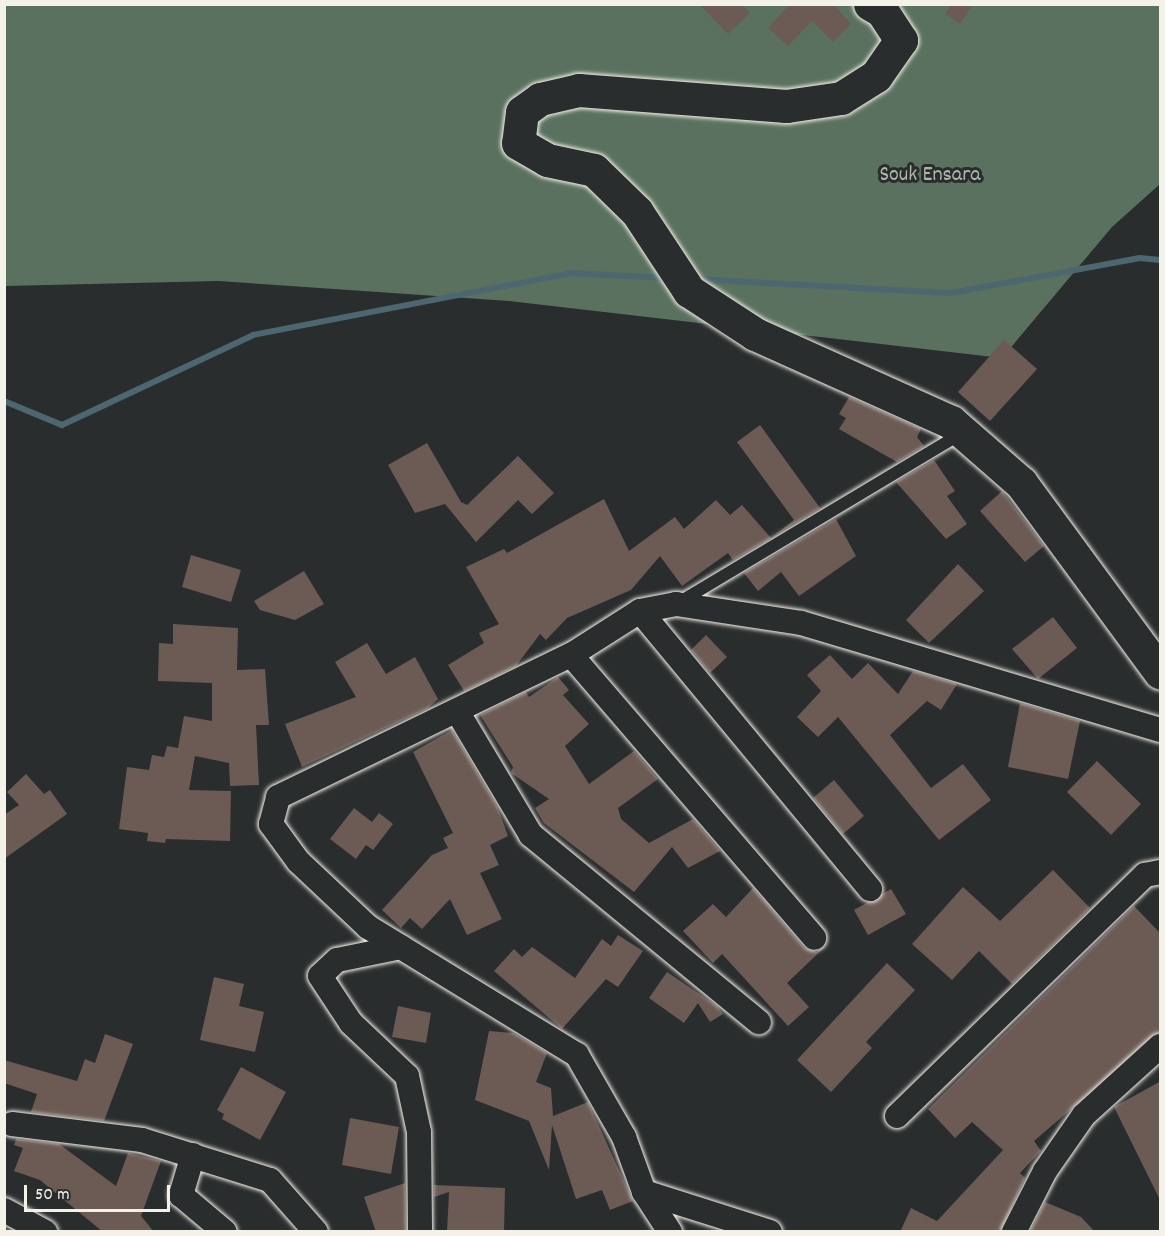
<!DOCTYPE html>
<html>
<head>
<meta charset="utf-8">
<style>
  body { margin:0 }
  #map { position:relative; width:1165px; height:1236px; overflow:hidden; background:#2a2d2e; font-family:Dekko,sans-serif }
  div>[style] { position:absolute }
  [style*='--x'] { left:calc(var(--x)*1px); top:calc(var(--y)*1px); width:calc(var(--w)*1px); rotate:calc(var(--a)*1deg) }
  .green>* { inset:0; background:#59715e }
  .stream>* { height:6px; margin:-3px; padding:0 3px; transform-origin:3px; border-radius:3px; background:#4d6771 }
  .building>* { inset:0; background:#6c5a55 }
  .roads { filter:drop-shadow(0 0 2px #f4f1e8) drop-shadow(0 0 2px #f4f1e8) }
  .lane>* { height:12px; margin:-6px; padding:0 6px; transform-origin:6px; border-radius:6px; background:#2a2d2e }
  .street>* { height:24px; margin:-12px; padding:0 12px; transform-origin:12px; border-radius:12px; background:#2a2d2e }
  .secondary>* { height:33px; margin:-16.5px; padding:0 16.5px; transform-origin:16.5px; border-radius:16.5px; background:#2a2d2e }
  span { translate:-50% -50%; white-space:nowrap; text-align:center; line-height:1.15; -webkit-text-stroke:6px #2a2d2e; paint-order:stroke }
  .park-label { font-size:22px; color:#aeb7aa }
  .frame { position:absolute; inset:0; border:6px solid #f4f1e8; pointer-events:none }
  .scale { position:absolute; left:24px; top:1185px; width:146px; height:27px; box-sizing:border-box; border:3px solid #f4f1e8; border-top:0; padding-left:8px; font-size:18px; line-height:21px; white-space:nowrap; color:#f4f1e8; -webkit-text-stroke:4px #2a2d2e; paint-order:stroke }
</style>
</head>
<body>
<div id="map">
  <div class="green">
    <div style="clip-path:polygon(4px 5px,1160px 5px,1160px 184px,1112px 227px,1002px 358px,509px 301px,218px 281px,5px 286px)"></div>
  </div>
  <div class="stream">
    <div style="--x:694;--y:279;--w:257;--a:3.1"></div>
    <div style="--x:951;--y:293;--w:192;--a:-10.5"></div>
    <div style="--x:1140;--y:258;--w:20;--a:6"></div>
    <div style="--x:4;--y:401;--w:63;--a:22.5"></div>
    <div style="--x:62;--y:425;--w:211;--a:-25.2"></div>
    <div style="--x:253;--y:335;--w:324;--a:-11"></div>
    <div style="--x:571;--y:273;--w:95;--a:3"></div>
  </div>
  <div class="building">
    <div style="clip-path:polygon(699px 4px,741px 4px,750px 13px,728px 34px)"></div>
    <div style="clip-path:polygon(790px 4px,833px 4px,851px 24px,833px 42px,812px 21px,788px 46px,768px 28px)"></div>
    <div style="clip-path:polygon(952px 4px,973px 4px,960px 24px,945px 14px)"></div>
    <div style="clip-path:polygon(1004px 340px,1037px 369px,990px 421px,958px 392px)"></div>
    <div style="clip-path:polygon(849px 397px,921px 429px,917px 437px,924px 446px,897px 462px,839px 429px,846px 418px,839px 414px)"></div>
    <div style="clip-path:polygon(760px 425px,820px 508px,775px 535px,794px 520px,737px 442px)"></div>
    <div style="clip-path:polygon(427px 443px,461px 502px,467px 505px,518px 456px,554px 493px,532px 514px,518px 500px,476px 542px,445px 504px,415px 513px,388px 465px)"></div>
    <div style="clip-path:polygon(934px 460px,955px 491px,947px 496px,967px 524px,946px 539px,896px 482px)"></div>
    <div style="clip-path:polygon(1002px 491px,1044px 546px,1025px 562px,980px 511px)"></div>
    <div style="clip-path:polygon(604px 499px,629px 551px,675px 517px,684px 529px,716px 500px,730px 515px,742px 505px,771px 538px,733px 560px,728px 553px,682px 586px,660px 556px,631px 590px,567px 618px,546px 640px,540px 634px,516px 666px,464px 691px,448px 665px,484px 643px,479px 633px,499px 624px,466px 567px,504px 549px,507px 553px)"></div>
    <div style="clip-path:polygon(836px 519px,856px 556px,799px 596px,781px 572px,758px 591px,744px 573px)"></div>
    <div style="clip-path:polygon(191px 555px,241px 570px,231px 602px,182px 587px)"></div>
    <div style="clip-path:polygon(958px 564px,984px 591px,929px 643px,906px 620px)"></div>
    <div style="clip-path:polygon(304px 571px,324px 604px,295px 620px,260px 610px,254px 601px)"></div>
    <div style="clip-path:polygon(1053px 617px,1077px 648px,1038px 679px,1012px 649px)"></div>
    <div style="clip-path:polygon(173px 624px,238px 628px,237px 670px,265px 669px,269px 725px,256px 725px,259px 785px,230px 786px,229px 763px,195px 756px,189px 790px,231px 791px,230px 841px,166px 839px,165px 843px,147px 841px,148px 833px,119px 829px,127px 767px,149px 770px,152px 755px,164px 757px,167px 746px,178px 748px,184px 716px,212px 721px,212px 683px,158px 681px,159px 643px,173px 644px)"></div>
    <div style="clip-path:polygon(706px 635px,727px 657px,710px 673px,691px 650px)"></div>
    <div style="clip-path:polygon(367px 643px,386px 674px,415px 657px,438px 699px,428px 708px,302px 767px,285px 724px,356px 697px,335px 662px)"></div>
    <div style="clip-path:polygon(830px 655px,852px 679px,868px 663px,898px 694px,913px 671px,957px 684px,941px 710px,927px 701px,890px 735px,931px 788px,963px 764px,991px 800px,939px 840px,838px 717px,818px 737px,797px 717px,821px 691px,807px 675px)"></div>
    <div style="clip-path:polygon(558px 677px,569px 690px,563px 695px,589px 724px,565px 746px,589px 784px,634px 751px,658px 779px,618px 808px,621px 819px,649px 843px,693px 819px,720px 851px,688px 868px,672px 847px,634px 892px,544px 823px,535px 808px,549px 799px,511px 773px,513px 767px,480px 715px,526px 692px,529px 697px)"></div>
    <div style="clip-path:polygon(1020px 703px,1080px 721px,1068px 779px,1008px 767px)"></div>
    <div style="clip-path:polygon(452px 730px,498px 808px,508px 836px,490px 845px,499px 865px,480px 873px,502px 919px,467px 935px,450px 899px,422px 929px,410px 918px,401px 928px,382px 910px,432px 855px,448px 848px,443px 838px,453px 833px,413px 752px)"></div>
    <div style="clip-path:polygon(1097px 761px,1141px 804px,1111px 835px,1067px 792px)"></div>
    <div style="clip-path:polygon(26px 774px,44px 794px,50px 790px,67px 814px,4px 859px,4px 815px,19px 805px,7px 792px)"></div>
    <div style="clip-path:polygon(834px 780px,864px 816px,843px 834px,813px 798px)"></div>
    <div style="clip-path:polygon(354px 808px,372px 822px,379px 813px,393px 824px,373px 850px,366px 845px,356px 859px,330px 839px)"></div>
    <div style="clip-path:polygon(1053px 870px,1090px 908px,1012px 984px,979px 951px,952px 980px,912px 944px,963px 887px,1000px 921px)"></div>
    <div style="clip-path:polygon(753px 888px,804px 948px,817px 952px,830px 942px,787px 983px,809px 1007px,788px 1026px,722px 954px,713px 963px,683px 931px,713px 904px,726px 917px)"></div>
    <div style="clip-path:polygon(891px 889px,906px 914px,868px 935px,854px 910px)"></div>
    <div style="clip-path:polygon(1134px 906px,1161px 934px,1161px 1032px,1034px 1141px,1041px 1151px,1020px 1173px,1025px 1178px,1000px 1232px,900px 1232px,911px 1208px,937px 1221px,1003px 1150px,972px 1122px,955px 1138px,928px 1109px)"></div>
    <div style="clip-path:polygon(618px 935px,643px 951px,618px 987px,606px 979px,562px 1029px,494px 971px,514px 949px,522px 957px,532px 947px,575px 978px,602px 939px,611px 946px)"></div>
    <div style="clip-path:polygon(887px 963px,915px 990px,866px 1042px,872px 1048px,831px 1092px,797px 1060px)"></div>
    <div style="clip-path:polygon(667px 972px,717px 1006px,723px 1014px,710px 1022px,698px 1003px,684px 1023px,649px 998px)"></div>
    <div style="clip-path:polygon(214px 977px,244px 984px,239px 1006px,264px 1012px,255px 1052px,200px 1040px)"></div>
    <div style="clip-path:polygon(398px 1006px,431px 1013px,426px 1043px,392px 1037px)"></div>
    <div style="clip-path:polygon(489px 1031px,513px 1033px,547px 1053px,536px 1082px,551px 1088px,553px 1116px,588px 1102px,633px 1201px,610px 1210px,602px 1190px,576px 1199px,552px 1125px,549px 1170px,529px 1121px,475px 1100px)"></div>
    <div style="clip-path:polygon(105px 1034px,133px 1044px,104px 1121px,31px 1112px,37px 1094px,4px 1083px,4px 1060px,77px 1081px,85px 1059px,95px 1063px)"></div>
    <div style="clip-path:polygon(241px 1067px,286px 1092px,260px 1140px,222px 1119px,224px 1114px,217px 1110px)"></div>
    <div style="clip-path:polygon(1161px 1081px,1161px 1202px,1114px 1107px)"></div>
    <div style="clip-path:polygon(350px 1118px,399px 1127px,391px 1174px,342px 1165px)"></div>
    <div style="clip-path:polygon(16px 1139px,59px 1144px,116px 1186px,128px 1153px,161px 1161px,141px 1216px,154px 1232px,103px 1232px,40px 1180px,14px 1171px,23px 1148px,14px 1145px)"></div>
    <div style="clip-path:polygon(405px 1183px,406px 1232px,376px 1232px,364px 1197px)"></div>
    <div style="clip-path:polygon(434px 1185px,505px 1188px,504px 1232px,447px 1232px,449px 1192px,434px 1197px)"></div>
    <div style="clip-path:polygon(1045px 1202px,1081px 1217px,1095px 1232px,1030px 1232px)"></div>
  </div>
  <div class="roads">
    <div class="lane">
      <div style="--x:678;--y:603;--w:331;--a:-30.9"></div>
    </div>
    <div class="street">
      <div style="--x:640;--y:611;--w:361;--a:50.4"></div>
      <div style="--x:571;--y:655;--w:373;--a:49.3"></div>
      <div style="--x:457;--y:711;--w:144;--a:59.2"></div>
      <div style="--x:531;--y:835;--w:295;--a:39.4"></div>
      <div style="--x:401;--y:947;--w:65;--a:168.5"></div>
      <div style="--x:337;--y:960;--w:23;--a:137"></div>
      <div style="--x:320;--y:976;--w:56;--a:56.6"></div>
      <div style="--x:351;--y:1023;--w:77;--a:43.4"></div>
      <div style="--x:407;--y:1076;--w:57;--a:77.9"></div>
      <div style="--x:419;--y:1132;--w:100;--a:89.4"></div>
      <div style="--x:897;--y:1116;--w:346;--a:-44.2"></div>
      <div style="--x:1145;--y:875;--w:15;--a:-11"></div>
      <div style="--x:12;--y:1124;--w:131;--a:7"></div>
      <div style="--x:142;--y:1140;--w:134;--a:17.4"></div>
      <div style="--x:270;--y:1180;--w:69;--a:48.5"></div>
      <div style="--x:193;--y:1155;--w:42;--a:106.7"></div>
      <div style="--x:181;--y:1195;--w:57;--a:40.1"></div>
      <div style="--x:644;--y:1192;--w:132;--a:17.6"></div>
      <div style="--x:4;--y:1210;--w:47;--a:28.2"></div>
      <div style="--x:670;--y:1232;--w:48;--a:-123"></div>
      <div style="--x:644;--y:1192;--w:59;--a:-110"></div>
      <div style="--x:624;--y:1137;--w:95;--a:-119.8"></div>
      <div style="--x:577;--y:1055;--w:245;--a:-148.5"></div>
      <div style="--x:368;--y:927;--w:96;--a:-136.7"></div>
      <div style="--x:298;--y:861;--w:46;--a:-126.1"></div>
      <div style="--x:271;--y:824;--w:28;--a:-75"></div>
      <div style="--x:278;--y:797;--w:326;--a:-25.9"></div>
      <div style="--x:571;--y:655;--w:82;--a:-32.5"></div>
      <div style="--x:640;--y:611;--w:37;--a:-11"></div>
      <div style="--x:676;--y:604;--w:126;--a:8.6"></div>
      <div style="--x:801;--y:623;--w:375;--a:16.6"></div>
      <div style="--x:1014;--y:1232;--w:68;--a:-63.1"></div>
      <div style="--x:1045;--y:1171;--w:68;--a:-55.1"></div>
      <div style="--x:1084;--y:1115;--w:103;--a:-42.2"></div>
    </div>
    <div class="secondary">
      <div style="--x:870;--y:4;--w:14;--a:30"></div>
      <div style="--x:882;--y:11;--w:35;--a:57"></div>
      <div style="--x:901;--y:40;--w:44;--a:124.8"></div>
      <div style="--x:876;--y:76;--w:41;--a:147.8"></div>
      <div style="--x:841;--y:98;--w:56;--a:171.7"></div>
      <div style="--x:786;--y:106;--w:208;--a:-175.6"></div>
      <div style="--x:579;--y:90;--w:40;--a:167"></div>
      <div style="--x:540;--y:99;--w:22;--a:144"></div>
      <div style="--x:522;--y:112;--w:31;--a:97"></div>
      <div style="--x:518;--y:143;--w:34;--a:30"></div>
      <div style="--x:547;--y:160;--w:48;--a:12"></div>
      <div style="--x:594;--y:170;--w:60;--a:44.3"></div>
      <div style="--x:637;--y:212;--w:95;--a:56.6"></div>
      <div style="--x:689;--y:291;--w:79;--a:33.1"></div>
      <div style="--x:755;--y:334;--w:215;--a:24.2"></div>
      <div style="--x:951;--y:422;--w:93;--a:41.1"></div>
      <div style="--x:1021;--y:483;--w:235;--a:53.7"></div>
    </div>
  </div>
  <div class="park-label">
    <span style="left:930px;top:176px">Souk Ensara</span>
  </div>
  <div class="frame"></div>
  <div class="scale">50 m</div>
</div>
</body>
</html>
